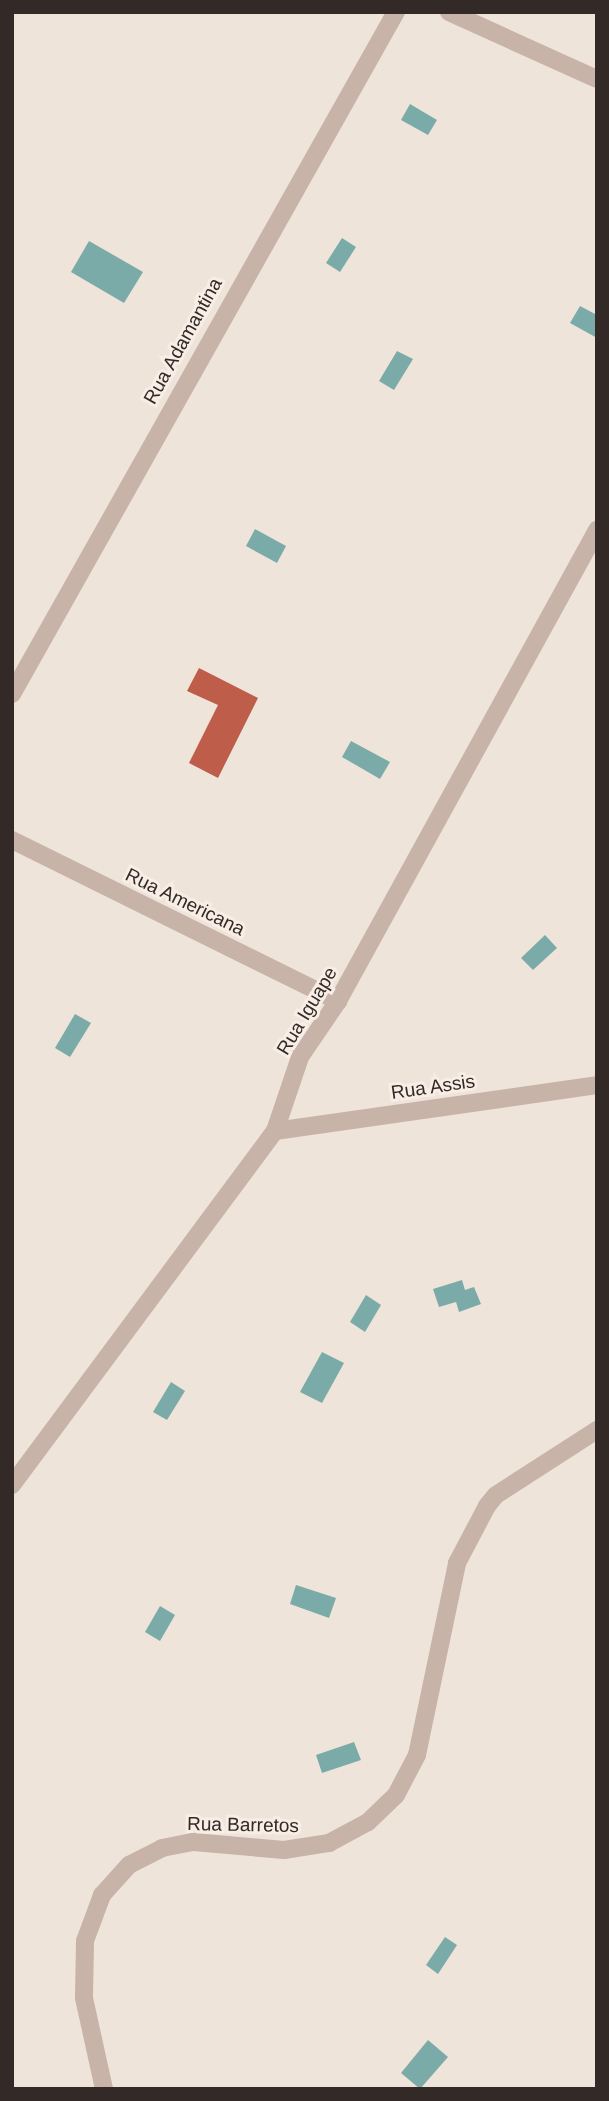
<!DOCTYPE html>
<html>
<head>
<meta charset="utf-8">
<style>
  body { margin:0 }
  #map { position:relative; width:609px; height:2101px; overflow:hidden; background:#efe4da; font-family:Arial,sans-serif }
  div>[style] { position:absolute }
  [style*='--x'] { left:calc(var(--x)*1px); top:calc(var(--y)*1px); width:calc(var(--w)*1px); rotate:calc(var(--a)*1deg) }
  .water>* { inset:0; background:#7baba9 }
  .building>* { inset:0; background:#be5d4a }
  .street>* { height:18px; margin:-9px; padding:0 9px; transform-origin:9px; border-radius:9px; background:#c7b3a7 }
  span { translate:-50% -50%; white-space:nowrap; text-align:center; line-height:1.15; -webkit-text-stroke:6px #f8eee6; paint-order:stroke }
  .street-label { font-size:19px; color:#332a27 }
  .frame { position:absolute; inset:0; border:14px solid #332a27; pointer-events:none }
</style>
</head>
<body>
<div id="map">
  <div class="water">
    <div style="clip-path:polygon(410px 104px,437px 120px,428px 135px,401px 120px)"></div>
    <div style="clip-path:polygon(342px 238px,356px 247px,340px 272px,326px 263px)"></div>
    <div style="clip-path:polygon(89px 241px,143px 272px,124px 303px,71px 272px)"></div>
    <div style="clip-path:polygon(580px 306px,597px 315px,597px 338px,570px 323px)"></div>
    <div style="clip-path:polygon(397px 351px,413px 359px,394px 390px,379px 381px)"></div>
    <div style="clip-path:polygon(255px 529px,286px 546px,277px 563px,246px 546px)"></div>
    <div style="clip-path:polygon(351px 741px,390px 762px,380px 779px,342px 757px)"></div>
    <div style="clip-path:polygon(545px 935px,557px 948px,533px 970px,521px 958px)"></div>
    <div style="clip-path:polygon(75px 1014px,91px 1023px,70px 1057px,55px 1048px)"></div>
    <div style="clip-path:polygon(462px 1280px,465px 1290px,474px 1287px,481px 1304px,459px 1312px,456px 1302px,439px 1307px,433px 1289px)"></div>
    <div style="clip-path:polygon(366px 1295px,381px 1305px,365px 1332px,350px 1322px)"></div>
    <div style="clip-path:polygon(322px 1352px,344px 1363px,322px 1403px,300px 1392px)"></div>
    <div style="clip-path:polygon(171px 1382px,185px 1391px,167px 1420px,153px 1412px)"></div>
    <div style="clip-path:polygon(296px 1585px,336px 1598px,329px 1618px,290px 1604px)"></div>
    <div style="clip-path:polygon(160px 1606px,175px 1615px,160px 1641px,145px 1632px)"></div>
    <div style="clip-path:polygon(354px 1742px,361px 1760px,322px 1773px,316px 1755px)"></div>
    <div style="clip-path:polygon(445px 1937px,457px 1945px,438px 1974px,426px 1965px)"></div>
    <div style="clip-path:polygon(428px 2040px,448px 2057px,420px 2089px,401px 2073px)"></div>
  </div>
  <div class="building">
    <div style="clip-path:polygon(199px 668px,258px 698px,218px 778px,189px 763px,218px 705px,187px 691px)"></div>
  </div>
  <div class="street">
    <div style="--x:449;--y:12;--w:162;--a:24.4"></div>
    <div style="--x:12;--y:694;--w:783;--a:-60.62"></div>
    <div style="--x:12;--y:840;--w:364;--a:26.3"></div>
    <div style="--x:275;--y:1131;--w:325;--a:-8.1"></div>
    <div style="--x:12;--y:1485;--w:441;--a:-53.4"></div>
    <div style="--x:275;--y:1131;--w:78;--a:-71.3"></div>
    <div style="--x:300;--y:1057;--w:68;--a:-55.8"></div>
    <div style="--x:338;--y:1001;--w:538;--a:-61.19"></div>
    <div style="--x:104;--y:2089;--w:93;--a:-102.4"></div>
    <div style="--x:84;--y:1998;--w:57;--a:-89"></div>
    <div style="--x:85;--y:1941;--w:49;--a:-69.7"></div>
    <div style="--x:102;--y:1895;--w:40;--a:-48"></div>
    <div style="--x:129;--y:1865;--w:37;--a:-27"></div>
    <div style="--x:162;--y:1848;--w:33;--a:-11"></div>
    <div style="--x:194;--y:1842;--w:90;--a:5.1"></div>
    <div style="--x:284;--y:1850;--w:46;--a:-8.8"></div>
    <div style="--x:329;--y:1843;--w:44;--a:-28.3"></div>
    <div style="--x:368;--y:1822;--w:39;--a:-44"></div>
    <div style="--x:396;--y:1795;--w:45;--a:-62.3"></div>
    <div style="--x:417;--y:1755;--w:196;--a:-78.2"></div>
    <div style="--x:457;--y:1563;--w:64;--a:-62.2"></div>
    <div style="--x:487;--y:1506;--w:14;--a:-51"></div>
    <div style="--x:496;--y:1495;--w:120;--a:-32.8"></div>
  </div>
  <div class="street-label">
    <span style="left:183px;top:341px;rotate:-61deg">Rua Adamantina</span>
    <span style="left:185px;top:902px;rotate:26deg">Rua Americana</span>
    <span style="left:307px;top:1011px;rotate:-59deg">Rua Iguape</span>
    <span style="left:433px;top:1087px;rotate:-8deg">Rua Assis</span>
    <span style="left:243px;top:1825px;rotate:1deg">Rua Barretos</span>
  </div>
  <div class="frame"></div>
</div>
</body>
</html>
